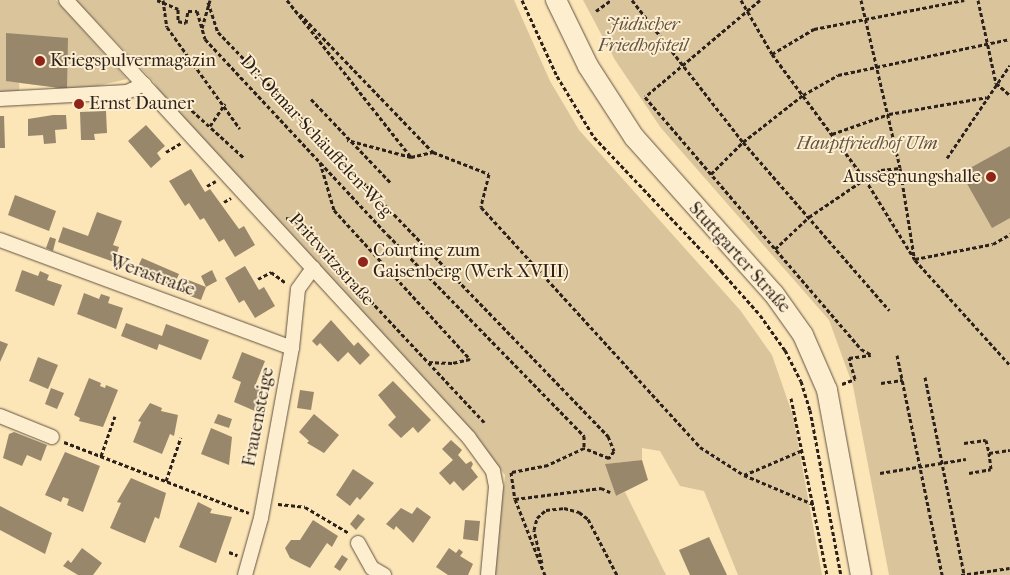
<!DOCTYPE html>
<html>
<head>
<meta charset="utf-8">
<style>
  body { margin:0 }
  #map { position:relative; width:1010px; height:575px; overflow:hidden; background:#fce5b6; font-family:"IM FELL French Canon",serif }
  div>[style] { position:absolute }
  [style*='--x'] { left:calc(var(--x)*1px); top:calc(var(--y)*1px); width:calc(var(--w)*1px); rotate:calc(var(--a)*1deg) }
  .green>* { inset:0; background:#d9c49c }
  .building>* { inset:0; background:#99876c }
  .path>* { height:3px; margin-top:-1.5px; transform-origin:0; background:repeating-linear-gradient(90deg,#2d211c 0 4px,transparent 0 6.5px) }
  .roads { filter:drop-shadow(0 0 1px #615242) drop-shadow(0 0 1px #615242) }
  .minor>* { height:14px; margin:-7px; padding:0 7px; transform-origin:7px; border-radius:7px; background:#fdeed0 }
  .secondary>* { height:20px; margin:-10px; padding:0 10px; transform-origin:10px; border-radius:10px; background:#fdeed0 }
  .dots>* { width:14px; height:14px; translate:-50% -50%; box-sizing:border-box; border:2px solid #fdeed0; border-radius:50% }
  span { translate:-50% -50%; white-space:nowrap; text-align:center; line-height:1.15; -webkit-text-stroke:4px #fdeed0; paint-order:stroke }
  .park-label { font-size:18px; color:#615242; font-style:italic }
  .poi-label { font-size:18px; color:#2d211c }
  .left { translate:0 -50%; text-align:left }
  .right { translate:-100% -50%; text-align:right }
  .street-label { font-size:18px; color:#2d211c }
</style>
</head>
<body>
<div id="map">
  <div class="green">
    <div style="clip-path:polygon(0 0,56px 0,127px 79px,60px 95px,54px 87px,19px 83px,20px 96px,0 94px)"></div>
    <div style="clip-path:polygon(76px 0,514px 0,550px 81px,579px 130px,740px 310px,772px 355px,793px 416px,822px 575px,738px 575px,704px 491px,680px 486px,660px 451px,642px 448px,642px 460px,606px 464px,616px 496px,625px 492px,666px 575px,488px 575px,496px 487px,504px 487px,505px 475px,475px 436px,250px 190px,170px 112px,154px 82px)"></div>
    <div style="clip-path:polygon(583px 0,1010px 0,1010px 575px,889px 575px,853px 386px,829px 320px,661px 128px,615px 60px)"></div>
  </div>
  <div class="building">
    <div style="clip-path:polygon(6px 33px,68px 38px,67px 89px,6px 81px)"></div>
    <div style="clip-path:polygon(106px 111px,107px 133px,94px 134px,95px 140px,81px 140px,80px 112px)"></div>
    <div style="clip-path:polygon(53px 115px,66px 115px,67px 129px,55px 130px,56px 143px,44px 144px,43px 135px,28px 136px,28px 119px)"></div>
    <div style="clip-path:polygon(0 116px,4px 116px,5px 148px,0 148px)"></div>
    <div style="clip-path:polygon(146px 125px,165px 146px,157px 153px,161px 159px,151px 168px,128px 141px)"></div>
    <div style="clip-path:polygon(1010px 146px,1010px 218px,992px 228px,961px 173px)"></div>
    <div style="clip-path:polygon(191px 169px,205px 192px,210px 189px,239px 229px,244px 226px,255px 245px,235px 257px,224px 239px,219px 242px,204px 218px,200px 220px,189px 203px,185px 206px,169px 181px)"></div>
    <div style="clip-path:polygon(15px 195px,56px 211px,49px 231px,8px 215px)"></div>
    <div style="clip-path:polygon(97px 212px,122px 221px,113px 245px,119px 247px,114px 262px,58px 242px,63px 227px,88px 236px)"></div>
    <div style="clip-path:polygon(50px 237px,56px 239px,53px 251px,46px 248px)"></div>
    <div style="clip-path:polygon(142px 258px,179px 274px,173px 287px,136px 271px)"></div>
    <div style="clip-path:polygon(245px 266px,259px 290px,264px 287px,275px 306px,255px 318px,244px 300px,239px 303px,225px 278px)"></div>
    <div style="clip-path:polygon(22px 270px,38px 276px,40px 271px,49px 275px,47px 280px,62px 285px,54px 306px,15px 291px)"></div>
    <div style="clip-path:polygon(212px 270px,217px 281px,206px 287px,201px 300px,176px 291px,181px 277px,206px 287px,201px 276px)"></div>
    <div style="clip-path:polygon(84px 293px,99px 299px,101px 294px,110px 297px,108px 303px,123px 308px,116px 329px,77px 314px)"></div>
    <div style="clip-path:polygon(331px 320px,354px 346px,358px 342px,370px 355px,360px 365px,348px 352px,338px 362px,320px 343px,317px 346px,312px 341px)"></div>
    <div style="clip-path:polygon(126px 323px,162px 336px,166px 324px,209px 340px,201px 360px,159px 344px,157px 350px,121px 336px)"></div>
    <div style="clip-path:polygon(0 341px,8px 344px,0 362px)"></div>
    <div style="clip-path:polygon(242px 352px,265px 361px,255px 386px,263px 389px,255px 411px,234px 402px,241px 382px,232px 378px)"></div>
    <div style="clip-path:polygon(38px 357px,58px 365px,48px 389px,29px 381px)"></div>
    <div style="clip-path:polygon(89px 378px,101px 383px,100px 386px,105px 388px,106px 385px,118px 390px,103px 427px,79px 421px,80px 418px,74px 415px)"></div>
    <div style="clip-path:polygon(393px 381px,431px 420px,418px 433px,413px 427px,401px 438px,388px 425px,396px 417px,378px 395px)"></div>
    <div style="clip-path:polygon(51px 388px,64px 393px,57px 409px,45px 404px)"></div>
    <div style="clip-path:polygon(300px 390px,314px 392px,311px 410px,297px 408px)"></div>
    <div style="clip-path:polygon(150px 403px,162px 408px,161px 411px,178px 415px,174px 436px,170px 434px,162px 454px,133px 442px,141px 422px,138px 421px)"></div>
    <div style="clip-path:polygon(218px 414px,232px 419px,229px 428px,214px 423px)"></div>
    <div style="clip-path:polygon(314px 414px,339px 435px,324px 453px,307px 443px,309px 441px,299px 432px)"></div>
    <div style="clip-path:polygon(211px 428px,232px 437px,229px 465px,201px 454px)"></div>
    <div style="clip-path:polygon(14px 432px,47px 445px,41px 461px,27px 455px,22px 466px,3px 458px,9px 434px)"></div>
    <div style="clip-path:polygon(451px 440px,462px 450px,458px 455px,466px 464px,471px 461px,473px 464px,471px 468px,478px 477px,463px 491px,454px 481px,450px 485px,439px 473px,453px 460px,442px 449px)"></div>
    <div style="clip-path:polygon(65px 452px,100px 466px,83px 512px,67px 505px,69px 499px,63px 497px,61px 502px,45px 495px)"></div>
    <div style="clip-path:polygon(642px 460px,648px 480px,616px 496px,605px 464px)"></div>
    <div style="clip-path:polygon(353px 469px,374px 483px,360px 500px,357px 497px,350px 506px,336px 495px)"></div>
    <div style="clip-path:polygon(131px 478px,166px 493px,159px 519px,155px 517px,145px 543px,110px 528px,121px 503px,117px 502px)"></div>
    <div style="clip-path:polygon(198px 502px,212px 509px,210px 513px,232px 517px,216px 563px,179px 547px)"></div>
    <div style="clip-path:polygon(0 506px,52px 533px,45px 554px,0 530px)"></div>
    <div style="clip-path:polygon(417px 507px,431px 517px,413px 543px,396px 526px,394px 530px,386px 524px,401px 508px,412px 514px)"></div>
    <div style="clip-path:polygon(358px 514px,365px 519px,356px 530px,350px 524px)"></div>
    <div style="clip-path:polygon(313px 520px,338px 536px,332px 547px,327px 543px,310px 568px,290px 558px,285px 548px,291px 540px,300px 540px)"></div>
    <div style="clip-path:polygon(465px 520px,480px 521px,478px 541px,463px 539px)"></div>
    <div style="clip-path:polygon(709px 537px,727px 575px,690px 575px,679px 550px)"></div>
    <div style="clip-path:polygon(82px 548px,102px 563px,93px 575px,78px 575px,63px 566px,68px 560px,71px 563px)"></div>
    <div style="clip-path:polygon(449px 548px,456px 553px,459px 549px,463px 552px,460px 556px,473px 564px,468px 575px,448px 575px,436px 567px)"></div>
    <div style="clip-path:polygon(342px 555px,348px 559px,340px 571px,334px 567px)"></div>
  </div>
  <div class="path">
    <div style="--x:157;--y:0;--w:23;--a:23"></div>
    <div style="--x:178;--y:9;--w:12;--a:90"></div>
    <div style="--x:178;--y:21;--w:8;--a:14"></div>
    <div style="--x:186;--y:23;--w:12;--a:-81"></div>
    <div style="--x:188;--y:11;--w:9;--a:0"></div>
    <div style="--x:197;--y:11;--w:29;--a:74"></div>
    <div style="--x:205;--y:39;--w:268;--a:47"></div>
    <div style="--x:388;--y:235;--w:281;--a:45.7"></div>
    <div style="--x:584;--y:436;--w:12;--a:90"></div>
    <div style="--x:584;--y:448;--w:40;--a:155"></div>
    <div style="--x:548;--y:465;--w:38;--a:169"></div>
    <div style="--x:511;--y:472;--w:27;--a:82"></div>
    <div style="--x:515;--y:499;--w:82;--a:68.5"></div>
    <div style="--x:163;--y:0;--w:27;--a:82"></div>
    <div style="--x:167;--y:27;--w:125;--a:54.4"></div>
    <div style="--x:287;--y:0;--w:200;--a:51.7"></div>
    <div style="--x:411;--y:157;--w:66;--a:-165.1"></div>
    <div style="--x:522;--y:0;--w:84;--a:65.3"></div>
    <div style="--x:557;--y:76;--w:71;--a:58.8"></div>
    <div style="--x:594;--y:137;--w:185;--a:46.5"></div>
    <div style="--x:721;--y:271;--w:59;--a:48.4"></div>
    <div style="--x:760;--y:315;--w:43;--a:54.5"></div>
    <div style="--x:785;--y:350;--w:35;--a:63"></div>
    <div style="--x:801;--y:381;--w:30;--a:73"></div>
    <div style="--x:810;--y:410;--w:168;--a:79.4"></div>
    <div style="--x:632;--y:0;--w:180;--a:52"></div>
    <div style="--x:743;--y:142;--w:223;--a:49"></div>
    <div style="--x:741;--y:0;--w:62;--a:60.1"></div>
    <div style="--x:772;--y:54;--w:156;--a:53.4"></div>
    <div style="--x:865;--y:179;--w:95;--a:58.3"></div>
    <div style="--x:915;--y:260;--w:142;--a:47.9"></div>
    <div style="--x:760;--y:0;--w:150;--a:139.9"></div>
    <div style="--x:645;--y:97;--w:332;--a:49.4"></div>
    <div style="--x:861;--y:349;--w:13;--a:29"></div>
    <div style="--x:861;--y:0;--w:172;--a:76.9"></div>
    <div style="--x:900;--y:168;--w:89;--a:81"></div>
    <div style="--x:978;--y:0;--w:85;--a:77.8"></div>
    <div style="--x:996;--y:83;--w:18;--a:41"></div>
    <div style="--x:208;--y:2;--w:32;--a:72"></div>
    <div style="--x:218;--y:32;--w:562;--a:46.01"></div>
    <div style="--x:608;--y:436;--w:16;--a:68"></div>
    <div style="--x:614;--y:451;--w:9;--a:126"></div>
    <div style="--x:609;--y:458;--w:27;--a:-158"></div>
    <div style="--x:596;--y:11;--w:19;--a:-36"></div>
    <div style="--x:300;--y:14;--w:192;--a:46.1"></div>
    <div style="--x:202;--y:28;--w:29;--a:-74"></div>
    <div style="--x:772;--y:54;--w:49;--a:-30.8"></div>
    <div style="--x:814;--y:29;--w:153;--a:-10.9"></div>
    <div style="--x:311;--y:99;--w:116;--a:46.4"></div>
    <div style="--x:183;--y:108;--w:4;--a:-27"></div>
    <div style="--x:187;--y:106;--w:76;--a:42.3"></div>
    <div style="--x:210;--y:126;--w:27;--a:-56"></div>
    <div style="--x:832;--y:134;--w:60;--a:-19.3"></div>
    <div style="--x:889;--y:114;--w:99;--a:-9.8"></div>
    <div style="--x:166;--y:152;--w:17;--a:-31"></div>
    <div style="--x:411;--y:157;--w:23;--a:-13"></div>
    <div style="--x:433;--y:152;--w:60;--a:21.4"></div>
    <div style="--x:489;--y:174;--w:34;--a:104"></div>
    <div style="--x:481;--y:207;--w:325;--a:47.6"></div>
    <div style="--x:700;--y:447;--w:52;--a:32.5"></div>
    <div style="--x:744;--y:475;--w:64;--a:-23"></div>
    <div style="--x:947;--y:158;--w:112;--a:-55.9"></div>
    <div style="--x:320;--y:162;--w:50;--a:73.7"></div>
    <div style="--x:334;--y:210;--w:202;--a:47.6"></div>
    <div style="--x:470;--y:359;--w:18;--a:167"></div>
    <div style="--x:452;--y:363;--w:26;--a:-178"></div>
    <div style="--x:711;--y:174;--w:45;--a:-45"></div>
    <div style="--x:743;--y:142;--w:76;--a:-38.1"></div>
    <div style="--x:803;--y:95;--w:40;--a:-29.7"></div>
    <div style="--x:838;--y:75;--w:176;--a:-11.8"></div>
    <div style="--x:207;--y:186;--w:10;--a:-29"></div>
    <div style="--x:224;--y:202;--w:8;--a:-30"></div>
    <div style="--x:286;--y:218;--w:9;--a:13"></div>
    <div style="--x:295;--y:220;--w:277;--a:46.9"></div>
    <div style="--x:775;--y:249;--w:47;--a:-43.3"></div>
    <div style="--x:809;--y:217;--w:68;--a:-34.2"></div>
    <div style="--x:865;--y:179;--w:18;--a:-29"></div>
    <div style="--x:881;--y:170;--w:19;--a:-6"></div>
    <div style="--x:915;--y:259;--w:79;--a:-10.9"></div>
    <div style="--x:993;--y:244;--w:20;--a:-30"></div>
    <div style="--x:116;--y:269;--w:7;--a:-63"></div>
    <div style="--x:258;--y:279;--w:15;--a:-28"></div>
    <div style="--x:271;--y:272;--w:19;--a:36"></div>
    <div style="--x:897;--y:355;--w:225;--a:78.4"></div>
    <div style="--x:925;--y:377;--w:201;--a:78.8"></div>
    <div style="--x:263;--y:380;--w:10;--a:24"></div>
    <div style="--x:881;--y:383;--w:22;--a:-8"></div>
    <div style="--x:842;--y:384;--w:14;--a:-21"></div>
    <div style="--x:855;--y:379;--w:22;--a:-106"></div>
    <div style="--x:849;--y:358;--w:22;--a:-8"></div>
    <div style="--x:791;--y:398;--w:181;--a:78.5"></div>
    <div style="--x:64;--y:442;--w:198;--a:21"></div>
    <div style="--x:964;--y:443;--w:22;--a:-8"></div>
    <div style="--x:986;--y:440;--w:13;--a:77"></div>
    <div style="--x:989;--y:453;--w:21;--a:-8"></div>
    <div style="--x:101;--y:456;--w:42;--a:-70.7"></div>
    <div style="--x:880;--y:473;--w:87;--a:-9.2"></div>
    <div style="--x:969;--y:473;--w:22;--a:-10"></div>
    <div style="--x:991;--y:469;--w:16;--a:-97"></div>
    <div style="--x:744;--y:475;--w:77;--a:22.9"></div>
    <div style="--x:166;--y:481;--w:46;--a:-71.2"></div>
    <div style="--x:515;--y:499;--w:87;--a:-7.3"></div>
    <div style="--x:601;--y:488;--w:10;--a:24"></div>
    <div style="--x:278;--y:504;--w:27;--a:6"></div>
    <div style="--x:305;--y:507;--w:51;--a:30.6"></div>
    <div style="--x:229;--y:552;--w:9;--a:21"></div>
    <div style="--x:542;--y:563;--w:34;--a:-104"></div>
    <div style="--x:534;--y:530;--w:12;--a:-76"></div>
    <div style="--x:537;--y:518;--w:12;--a:-42"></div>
    <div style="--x:546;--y:510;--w:18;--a:-6"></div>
    <div style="--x:564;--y:508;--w:16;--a:15"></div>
    <div style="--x:579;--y:512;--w:11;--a:38"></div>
    <div style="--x:588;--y:519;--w:63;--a:62.6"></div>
    <div style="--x:961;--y:575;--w:49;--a:-8.1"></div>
  </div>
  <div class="roads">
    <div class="minor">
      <div style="--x:66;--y:0;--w:595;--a:47.38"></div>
      <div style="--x:469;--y:438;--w:41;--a:54"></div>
      <div style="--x:493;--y:471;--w:16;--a:79"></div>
      <div style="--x:496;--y:487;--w:88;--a:95.2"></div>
      <div style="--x:0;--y:99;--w:127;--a:-3.2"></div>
      <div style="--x:127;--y:92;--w:19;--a:-25"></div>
      <div style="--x:0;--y:240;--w:311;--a:20.3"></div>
      <div style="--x:0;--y:416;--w:56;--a:22"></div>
      <div style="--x:358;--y:543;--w:29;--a:61"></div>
      <div style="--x:372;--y:568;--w:14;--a:30"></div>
      <div style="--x:245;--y:575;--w:59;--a:-74.3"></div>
      <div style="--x:261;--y:518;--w:173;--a:-79.7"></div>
      <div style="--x:292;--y:348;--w:59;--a:-84.2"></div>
      <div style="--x:298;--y:289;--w:26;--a:-54"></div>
    </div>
    <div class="secondary">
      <div style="--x:556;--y:0;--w:73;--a:64.1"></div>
      <div style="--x:588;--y:66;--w:85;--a:57.1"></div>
      <div style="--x:634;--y:137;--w:210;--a:48.3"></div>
      <div style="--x:774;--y:294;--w:50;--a:54.7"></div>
      <div style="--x:803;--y:335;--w:60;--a:66.4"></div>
      <div style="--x:827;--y:390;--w:188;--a:79.6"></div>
    </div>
  </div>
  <div class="dots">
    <div style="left:40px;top:61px;background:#8f2418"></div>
    <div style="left:79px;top:104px;background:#8f2418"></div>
    <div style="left:991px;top:177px;background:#8f2418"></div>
    <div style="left:363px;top:262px;background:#8f2418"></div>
  </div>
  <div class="park-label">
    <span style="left:643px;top:36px">Jüdischer<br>Friedhofsteil</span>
    <span style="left:867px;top:144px">Hauptfriedhof Ulm</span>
  </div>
  <div class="poi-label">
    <span class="left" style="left:50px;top:61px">Kriegspulvermagazin</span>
    <span class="left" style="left:89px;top:104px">Ernst Dauner</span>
    <span class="right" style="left:981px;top:177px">Aussegnungshalle</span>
    <span class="left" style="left:373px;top:262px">Courtine zum<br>Gaisenberg (Werk XVIII)</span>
  </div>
  <div class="street-label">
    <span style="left:316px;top:137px;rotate:47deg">Dr.-Otmar-Schäuffelen-Weg</span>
    <span style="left:739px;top:258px;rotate:48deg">Stuttgarter Straße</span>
    <span style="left:331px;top:260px;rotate:48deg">Prittwitzstraße</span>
    <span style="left:152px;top:276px;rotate:20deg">Werastraße</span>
    <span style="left:259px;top:417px;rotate:-79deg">Frauensteige</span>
  </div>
</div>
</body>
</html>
